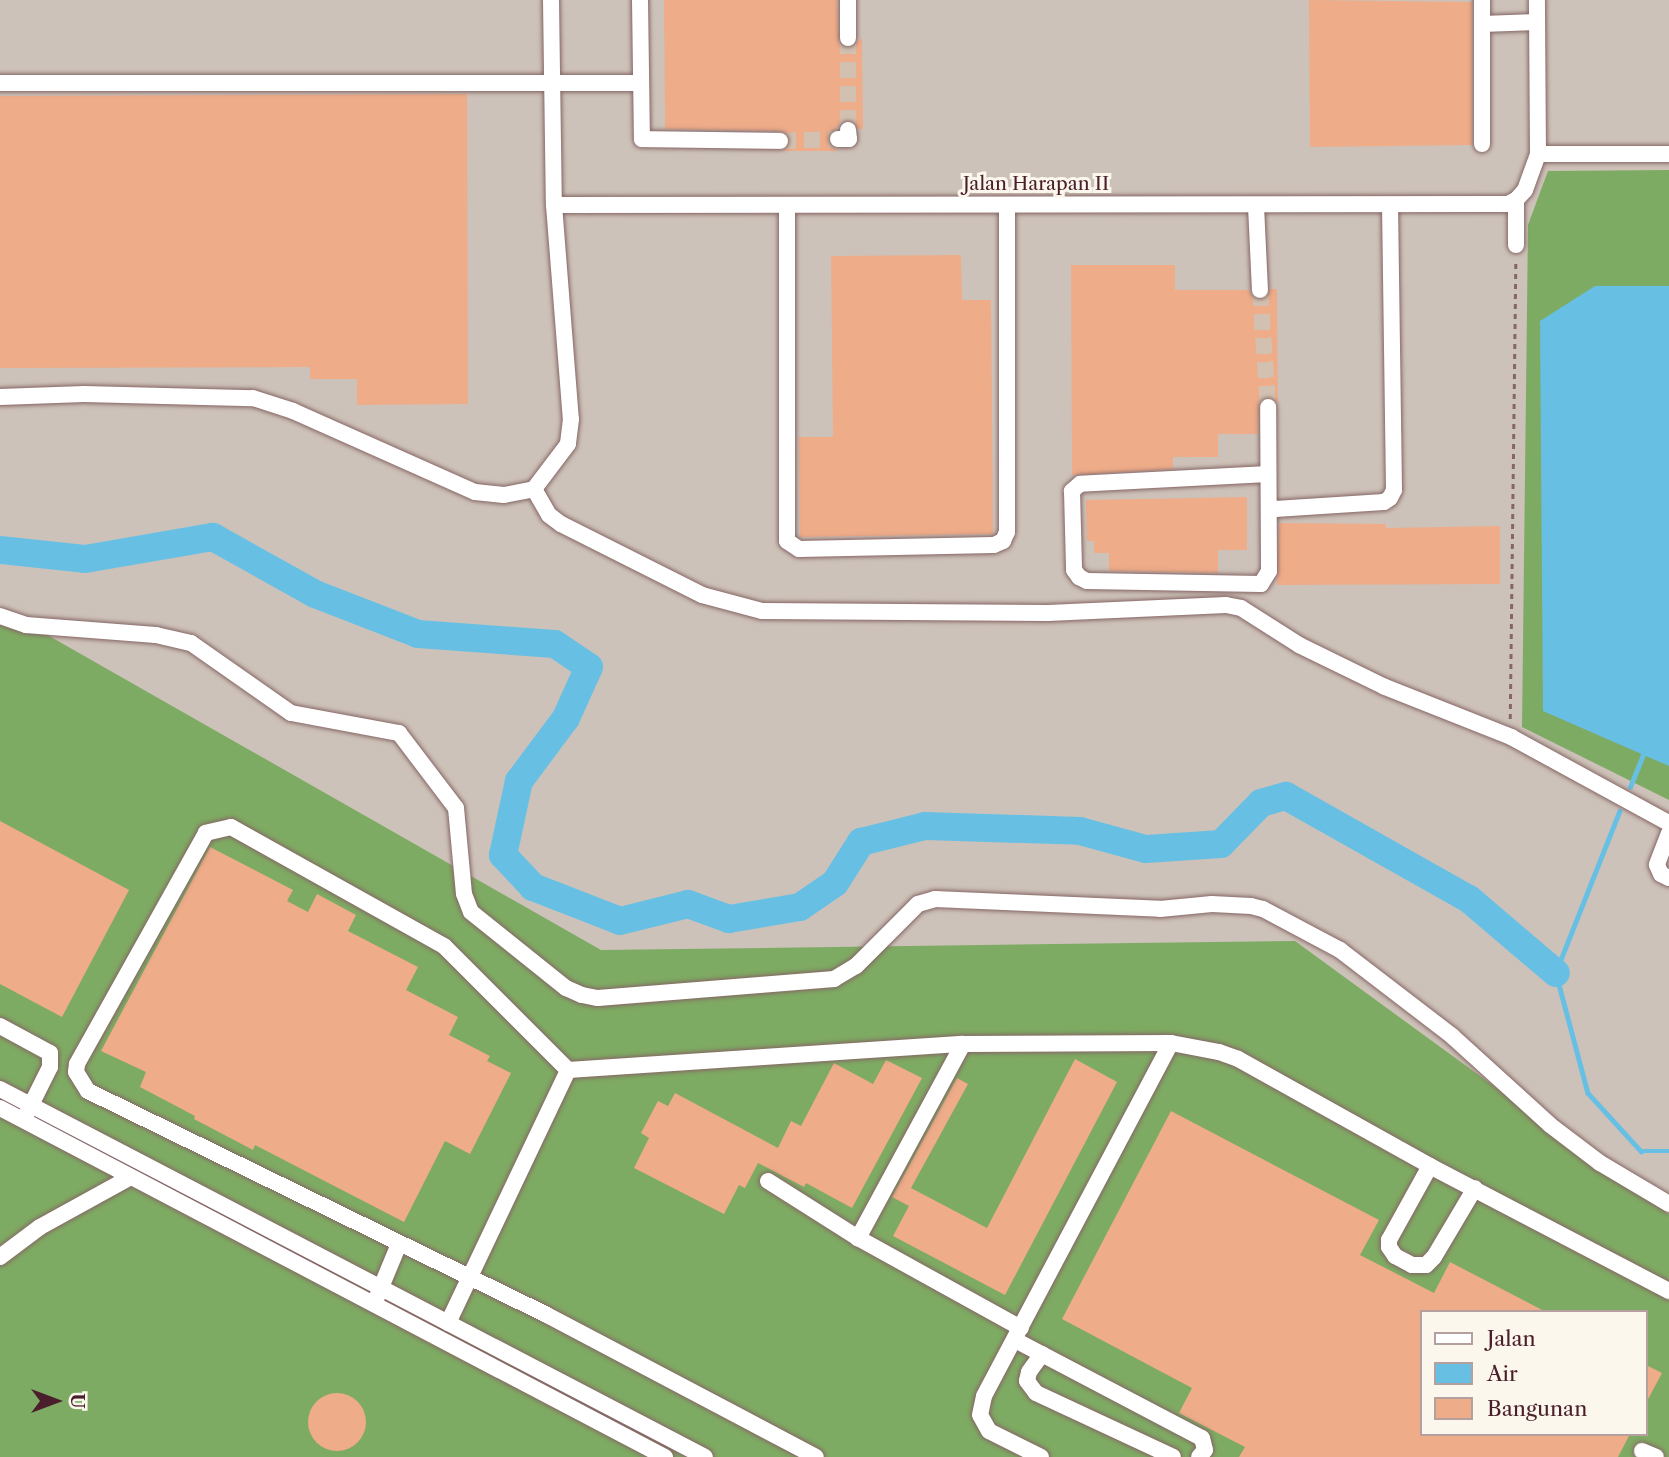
<!DOCTYPE html>
<html>
<head>
<meta charset="utf-8">
<style>
  body { margin:0 }
  #map { position:relative; width:1669px; height:1457px; overflow:hidden; background:#f4e9d2; font-family:"Libre Caslon Text",serif }
  div>[style] { position:absolute }
  [style*='--x'] { left:calc(var(--x)*1px); top:calc(var(--y)*1px); width:calc(var(--w)*1px); rotate:calc(var(--a)*1deg) }
  .industrial>* { inset:0; background:#cdc2b9 }
  .forest>* { inset:0; background:#7eab63 }
  .water>* { inset:0; background:#67c0e4 }
  .stream>* { height:4.5px; margin:-2.25px; padding:0 2.25px; transform-origin:2.25px; border-radius:2.25px; background:#67c0e4 }
  .river>* { height:28px; margin:-14px; padding:0 14px; transform-origin:14px; border-radius:14px; background:#67c0e4 }
  .building>* { inset:0; background:#eeac89 }
  .round { border-radius:50% }
  .minor-tunnel>* { height:16px; margin-top:-8px; transform-origin:0; background:repeating-linear-gradient(90deg,#d2c1b1 0 16px,transparent 0 24px) }
  .path>* { height:2.5px; margin-top:-1.25px; transform-origin:0; background:repeating-linear-gradient(90deg,#866665 0 5px,transparent 0 10px) }
  .roads { filter:drop-shadow(0 0 2px #866665) drop-shadow(0 0 2px #866665) }
  .minor>* { height:16px; margin:-8px; padding:0 8px; transform-origin:8px; border-radius:8px; background:#fff }
  span { translate:-50% -50%; white-space:nowrap; text-align:center; line-height:1.15; -webkit-text-stroke:6px #fbf7ec; paint-order:stroke }
  .street-label { font-size:19px; color:#4a1f2b }
  .legend { position:absolute; left:1420px; top:1310px; width:228px; height:126px; box-sizing:border-box; background:#fbf7ec; border:2px solid #b4a19f; margin:0; padding:9px 12px; list-style:none; font-size:21px; color:#4a1f2b }
  .legend li { display:flex; align-items:center; gap:14px; height:35px }
  .legend b { width:35px; border:2px solid #b4a19f }
  .north { position:absolute; left:21px; top:1366px; width:70px; height:70px; -webkit-text-stroke:5px #fbf7ec; paint-order:stroke; rotate:90deg; font-size:19px; font-weight:700; line-height:28px; text-align:center; color:#4a1f2b }
  .north::after { content:''; display:block; margin:auto; width:24px; height:32px; background:#4a1f2b; clip-path:polygon(50% 0,100% 100%,50% 72%,0 100%) }
</style>
</head>
<body>
<div id="map">
  <div class="industrial">
    <div style="clip-path:polygon(evenodd,0 0,1669px 0,1669px 1457px,0 1457px,0 0,1422px 1312px,1646px 1312px,1646px 1434px,1422px 1434px,1422px 1312px)"></div>
  </div>
  <div class="forest">
    <div style="clip-path:polygon(1669px 170px,1669px 800px,1522px 727px,1528px 225px,1548px 171px)"></div>
    <div style="clip-path:polygon(evenodd,0 608px,601px 950px,1295px 941px,1669px 1214px,1669px 1457px,0 1457px,0 608px,1422px 1312px,1646px 1312px,1646px 1434px,1422px 1434px,1422px 1312px)"></div>
  </div>
  <div class="water">
    <div style="clip-path:polygon(1595px 286px,1669px 286px,1669px 766px,1543px 711px,1540px 321px)"></div>
  </div>
  <div class="stream">
    <div style="--x:1630;--y:787;--w:35;--a:-68"></div>
    <div style="--x:1620;--y:811;--w:174;--a:111.6"></div>
    <div style="--x:1556;--y:973;--w:124;--a:75.1"></div>
    <div style="--x:1588;--y:1093;--w:79;--a:47.6"></div>
    <div style="--x:1641;--y:1151;--w:28;--a:0"></div>
  </div>
  <div class="river">
    <div style="--x:0;--y:550;--w:85;--a:6"></div>
    <div style="--x:85;--y:559;--w:130;--a:-9.8"></div>
    <div style="--x:213;--y:537;--w:117;--a:29.2"></div>
    <div style="--x:315;--y:594;--w:110;--a:21.2"></div>
    <div style="--x:418;--y:634;--w:137;--a:4.2"></div>
    <div style="--x:555;--y:644;--w:41;--a:34.1"></div>
    <div style="--x:589;--y:667;--w:56;--a:114.3"></div>
    <div style="--x:566;--y:718;--w:79;--a:126.7"></div>
    <div style="--x:519;--y:781;--w:76;--a:102.2"></div>
    <div style="--x:503;--y:855;--w:44;--a:46.8"></div>
    <div style="--x:533;--y:887;--w:93;--a:21.3"></div>
    <div style="--x:620;--y:921;--w:70;--a:-14"></div>
    <div style="--x:688;--y:904;--w:44;--a:20.1"></div>
    <div style="--x:729;--y:919;--w:72;--a:-9.6"></div>
    <div style="--x:800;--y:907;--w:42;--a:-34.4"></div>
    <div style="--x:835;--y:883;--w:49;--a:-57.6"></div>
    <div style="--x:861;--y:842;--w:66;--a:-14"></div>
    <div style="--x:925;--y:826;--w:155;--a:1.8"></div>
    <div style="--x:1080;--y:831;--w:68;--a:15.3"></div>
    <div style="--x:1146;--y:849;--w:75;--a:-3.8"></div>
    <div style="--x:1221;--y:844;--w:57;--a:-45.7"></div>
    <div style="--x:1261;--y:803;--w:26;--a:-16"></div>
    <div style="--x:1286;--y:796;--w:210;--a:29.4"></div>
    <div style="--x:1469;--y:899;--w:114;--a:40.4"></div>
  </div>
  <div class="building">
    <div style="clip-path:polygon(664px 0,837px 0,839px 44px,849px 48px,862px 38px,863px 129px,858px 129px,852px 120px,841px 122px,828px 138px,829px 145px,838px 151px,782px 151px,789px 147px,790px 140px,781px 131px,665px 129px)"></div>
    <div style="clip-path:polygon(1309px 0,1472px 2px,1472px 145px,1310px 147px)"></div>
    <div style="clip-path:polygon(467px 94px,468px 404px,357px 405px,357px 379px,310px 379px,310px 367px,0 368px,0 96px)"></div>
    <div style="clip-path:polygon(961px 255px,962px 300px,991px 300px,993px 534px,800px 537px,799px 437px,833px 437px,831px 256px)"></div>
    <div style="clip-path:polygon(1071px 265px,1175px 265px,1175px 290px,1249px 290px,1252px 296px,1260px 300px,1266px 298px,1270px 289px,1277px 289px,1278px 403px,1269px 397px,1259px 401px,1258px 434px,1218px 434px,1218px 457px,1173px 457px,1173px 469px,1072px 475px)"></div>
    <div style="clip-path:polygon(1247px 497px,1247px 550px,1218px 550px,1218px 573px,1109px 571px,1109px 553px,1094px 553px,1094px 541px,1087px 541px,1086px 500px)"></div>
    <div style="clip-path:polygon(1279px 523px,1386px 524px,1386px 528px,1500px 526px,1500px 584px,1277px 585px)"></div>
    <div style="clip-path:polygon(0 821px,129px 890px,62px 1017px,0 984px)"></div>
    <div style="clip-path:polygon(210px 847px,293px 890px,287px 901px,308px 912px,317px 894px,356px 915px,348px 931px,418px 967px,406px 990px,458px 1017px,449px 1035px,490px 1056px,487px 1061px,511px 1073px,470px 1154px,445px 1141px,404px 1222px,255px 1145px,253px 1150px,194px 1119px,195px 1116px,140px 1087px,146px 1072px,101px 1051px)"></div>
    <div style="clip-path:polygon(1075px 1059px,1117px 1082px,1005px 1295px,893px 1236px,909px 1206px,892px 1197px,957px 1078px,968px 1084px,911px 1188px,987px 1228px)"></div>
    <div style="clip-path:polygon(886px 1060px,922px 1078px,852px 1208px,806px 1183px,804px 1187px,758px 1163px,745px 1188px,739px 1185px,724px 1214px,634px 1168px,649px 1138px,641px 1133px,658px 1101px,668px 1106px,675px 1093px,778px 1148px,791px 1121px,801px 1126px,834px 1063px,873px 1084px)"></div>
    <div style="clip-path:polygon(1171px 1111px,1379px 1220px,1360px 1255px,1434px 1293px,1450px 1262px,1546px 1312px,1422px 1312px,1422px 1434px,1630px 1434px,1618px 1457px,1239px 1457px,1245px 1447px,1179px 1413px,1192px 1388px,1062px 1319px)"></div>
    <div style="clip-path:polygon(1646px 1365px,1662px 1373px,1646px 1403px)"></div>
    <div class="round" style="left:308px;top:1393px;width:58px;height:58px"></div>
  </div>
  <div class="minor-tunnel">
    <div style="--x:848;--y:38;--w:92;--a:90"></div>
    <div style="--x:780;--y:141;--w:58;--a:-2"></div>
    <div style="--x:1260;--y:290;--w:117;--a:86.1"></div>
  </div>
  <div class="path">
    <div style="--x:1510;--y:719;--w:459;--a:-89.3"></div>
  </div>
  <div class="roads">
    <div class="minor">
      <div style="--x:551;--y:0;--w:205;--a:89.2"></div>
      <div style="--x:554;--y:205;--w:215;--a:85.5"></div>
      <div style="--x:571;--y:419;--w:25;--a:97"></div>
      <div style="--x:568;--y:444;--w:56;--a:127.1"></div>
      <div style="--x:534;--y:489;--w:30;--a:60"></div>
      <div style="--x:549;--y:515;--w:15;--a:37"></div>
      <div style="--x:561;--y:524;--w:158;--a:26.7"></div>
      <div style="--x:702;--y:595;--w:62;--a:14.9"></div>
      <div style="--x:762;--y:611;--w:286;--a:0.4"></div>
      <div style="--x:1048;--y:613;--w:178;--a:-2.6"></div>
      <div style="--x:1226;--y:605;--w:15;--a:11"></div>
      <div style="--x:1241;--y:608;--w:69;--a:32.5"></div>
      <div style="--x:1299;--y:645;--w:96;--a:26"></div>
      <div style="--x:1385;--y:687;--w:136;--a:21.6"></div>
      <div style="--x:1511;--y:737;--w:180;--a:28.6"></div>
      <div style="--x:640;--y:0;--w:139;--a:89.2"></div>
      <div style="--x:642;--y:139;--w:138;--a:0.8"></div>
      <div style="--x:848;--y:0;--w:38;--a:90"></div>
      <div style="--x:1482;--y:0;--w:24;--a:90"></div>
      <div style="--x:1482;--y:24;--w:55;--a:-2.1"></div>
      <div style="--x:1482;--y:24;--w:120;--a:90"></div>
      <div style="--x:0;--y:83;--w:641;--a:0"></div>
      <div style="--x:838;--y:139;--w:11;--a:0"></div>
      <div style="--x:849;--y:139;--w:9;--a:-96"></div>
      <div style="--x:1538;--y:154;--w:131;--a:0"></div>
      <div style="--x:554;--y:205;--w:954;--a:-0.06"></div>
      <div style="--x:1508;--y:204;--w:9;--a:-27"></div>
      <div style="--x:1516;--y:200;--w:13;--a:-48"></div>
      <div style="--x:1525;--y:190;--w:38;--a:-70"></div>
      <div style="--x:1538;--y:154;--w:154;--a:-90.4"></div>
      <div style="--x:787;--y:205;--w:336;--a:90"></div>
      <div style="--x:787;--y:541;--w:14;--a:34"></div>
      <div style="--x:799;--y:549;--w:195;--a:-1.2"></div>
      <div style="--x:994;--y:545;--w:10;--a:-24"></div>
      <div style="--x:1003;--y:541;--w:10;--a:-66"></div>
      <div style="--x:1007;--y:532;--w:327;--a:-90"></div>
      <div style="--x:1256;--y:206;--w:84;--a:87.3"></div>
      <div style="--x:1516;--y:245;--w:45;--a:-90"></div>
      <div style="--x:0;--y:397;--w:84;--a:-2"></div>
      <div style="--x:84;--y:394;--w:169;--a:1.4"></div>
      <div style="--x:253;--y:398;--w:42;--a:18"></div>
      <div style="--x:293;--y:411;--w:199;--a:24"></div>
      <div style="--x:475;--y:492;--w:29;--a:6"></div>
      <div style="--x:504;--y:495;--w:31;--a:-11"></div>
      <div style="--x:1268;--y:474;--w:188;--a:177"></div>
      <div style="--x:1080;--y:484;--w:11;--a:139"></div>
      <div style="--x:1072;--y:491;--w:79;--a:88.5"></div>
      <div style="--x:1074;--y:570;--w:9;--a:54"></div>
      <div style="--x:1079;--y:577;--w:9;--a:27"></div>
      <div style="--x:1087;--y:581;--w:174;--a:1"></div>
      <div style="--x:1261;--y:584;--w:15;--a:-58"></div>
      <div style="--x:1269;--y:571;--w:164;--a:-90.3"></div>
      <div style="--x:1270;--y:506;--w:6;--a:31"></div>
      <div style="--x:1275;--y:509;--w:109;--a:-3.7"></div>
      <div style="--x:1384;--y:502;--w:7;--a:-34"></div>
      <div style="--x:1390;--y:498;--w:9;--a:-63"></div>
      <div style="--x:1394;--y:490;--w:284;--a:-90.8"></div>
      <div style="--x:0;--y:616;--w:28;--a:19"></div>
      <div style="--x:26;--y:625;--w:130;--a:4.4"></div>
      <div style="--x:156;--y:635;--w:36;--a:13"></div>
      <div style="--x:191;--y:643;--w:122;--a:35"></div>
      <div style="--x:291;--y:713;--w:110;--a:10.5"></div>
      <div style="--x:399;--y:733;--w:94;--a:52.8"></div>
      <div style="--x:456;--y:808;--w:86;--a:84.7"></div>
      <div style="--x:464;--y:894;--w:19;--a:69"></div>
      <div style="--x:471;--y:912;--w:122;--a:38.7"></div>
      <div style="--x:566;--y:988;--w:17;--a:24"></div>
      <div style="--x:582;--y:995;--w:16;--a:11"></div>
      <div style="--x:598;--y:998;--w:237;--a:-4.6"></div>
      <div style="--x:834;--y:979;--w:26;--a:-31"></div>
      <div style="--x:856;--y:966;--w:88;--a:-45"></div>
      <div style="--x:918;--y:904;--w:18;--a:-16"></div>
      <div style="--x:935;--y:899;--w:225;--a:2.5"></div>
      <div style="--x:1160;--y:909;--w:52;--a:-5.5"></div>
      <div style="--x:1212;--y:904;--w:39;--a:3"></div>
      <div style="--x:1251;--y:906;--w:12;--a:14"></div>
      <div style="--x:1263;--y:909;--w:87;--a:28"></div>
      <div style="--x:1340;--y:950;--w:141;--a:37.5"></div>
      <div style="--x:1452;--y:1036;--w:132;--a:42.2"></div>
      <div style="--x:1550;--y:1125;--w:63;--a:37.2"></div>
      <div style="--x:1600;--y:1163;--w:80;--a:30.7"></div>
      <div style="--x:1669;--y:833;--w:34;--a:111"></div>
      <div style="--x:1657;--y:865;--w:10;--a:66"></div>
      <div style="--x:1661;--y:874;--w:9;--a:27"></div>
      <div style="--x:0;--y:1026;--w:57;--a:28.4"></div>
      <div style="--x:50;--y:1053;--w:14;--a:90"></div>
      <div style="--x:50;--y:1067;--w:51;--a:116.6"></div>
      <div style="--x:963;--y:1044;--w:221;--a:118.4"></div>
      <div style="--x:858;--y:1238;--w:186;--a:28.9"></div>
      <div style="--x:568;--y:1070;--w:175;--a:-135"></div>
      <div style="--x:444;--y:946;--w:244;--a:-150.8"></div>
      <div style="--x:231;--y:827;--w:26;--a:167"></div>
      <div style="--x:206;--y:833;--w:265;--a:119.2"></div>
      <div style="--x:77;--y:1064;--w:8;--a:97"></div>
      <div style="--x:76;--y:1072;--w:22;--a:58"></div>
      <div style="--x:88;--y:1091;--w:509;--a:26.01"></div>
      <div style="--x:545;--y:1314;--w:306;--a:27.8"></div>
      <div style="--x:0;--y:1089;--w:795;--a:27.56"></div>
      <div style="--x:0;--y:1108;--w:751;--a:27.69"></div>
      <div style="--x:1430;--y:1166;--w:85;--a:119"></div>
      <div style="--x:1389;--y:1240;--w:7;--a:90"></div>
      <div style="--x:1389;--y:1247;--w:11;--a:56"></div>
      <div style="--x:1395;--y:1256;--w:19;--a:28"></div>
      <div style="--x:1412;--y:1265;--w:14;--a:0"></div>
      <div style="--x:1426;--y:1265;--w:11;--a:-45"></div>
      <div style="--x:1434;--y:1257;--w:80;--a:-59.3"></div>
      <div style="--x:768;--y:1181;--w:107;--a:32.3"></div>
      <div style="--x:0;--y:1257;--w:50;--a:-36.9"></div>
      <div style="--x:40;--y:1227;--w:102;--a:-28.8"></div>
      <div style="--x:377;--y:1297;--w:57;--a:-67.5"></div>
      <div style="--x:448;--y:1323;--w:280;--a:-64.6"></div>
      <div style="--x:568;--y:1070;--w:396;--a:-3.8"></div>
      <div style="--x:963;--y:1044;--w:208;--a:-0.3"></div>
      <div style="--x:1171;--y:1043;--w:49;--a:10.6"></div>
      <div style="--x:1219;--y:1052;--w:20;--a:20"></div>
      <div style="--x:1238;--y:1059;--w:220;--a:29.1"></div>
      <div style="--x:1430;--y:1166;--w:270;--a:27.6"></div>
      <div style="--x:1015;--y:1340;--w:211;--a:27.7"></div>
      <div style="--x:1202;--y:1438;--w:12;--a:76"></div>
      <div style="--x:1205;--y:1450;--w:9;--a:131"></div>
      <div style="--x:1042;--y:1354;--w:22;--a:126"></div>
      <div style="--x:1029;--y:1372;--w:9;--a:103"></div>
      <div style="--x:1027;--y:1381;--w:15;--a:53"></div>
      <div style="--x:1036;--y:1393;--w:151;--a:25"></div>
      <div style="--x:1642;--y:1451;--w:15;--a:23"></div>
      <div style="--x:1041;--y:1457;--w:58;--a:-153.4"></div>
      <div style="--x:989;--y:1431;--w:18;--a:-119"></div>
      <div style="--x:980;--y:1415;--w:19;--a:-78"></div>
      <div style="--x:984;--y:1396;--w:399;--a:-62.1"></div>
    </div>
  </div>
  <div class="street-label">
    <span style="left:1036px;top:184px">Jalan Harapan II</span>
  </div>
  <ul class="legend">
  <li><b style="height:9px;background:#fff"></b>Jalan</li>
  <li><b style="height:19px;background:#67c0e4"></b>Air</li>
  <li><b style="height:19px;background:#eeac89"></b>Bangunan</li>
  </ul>
  <div class="north">U</div>
</div>
</body>
</html>
